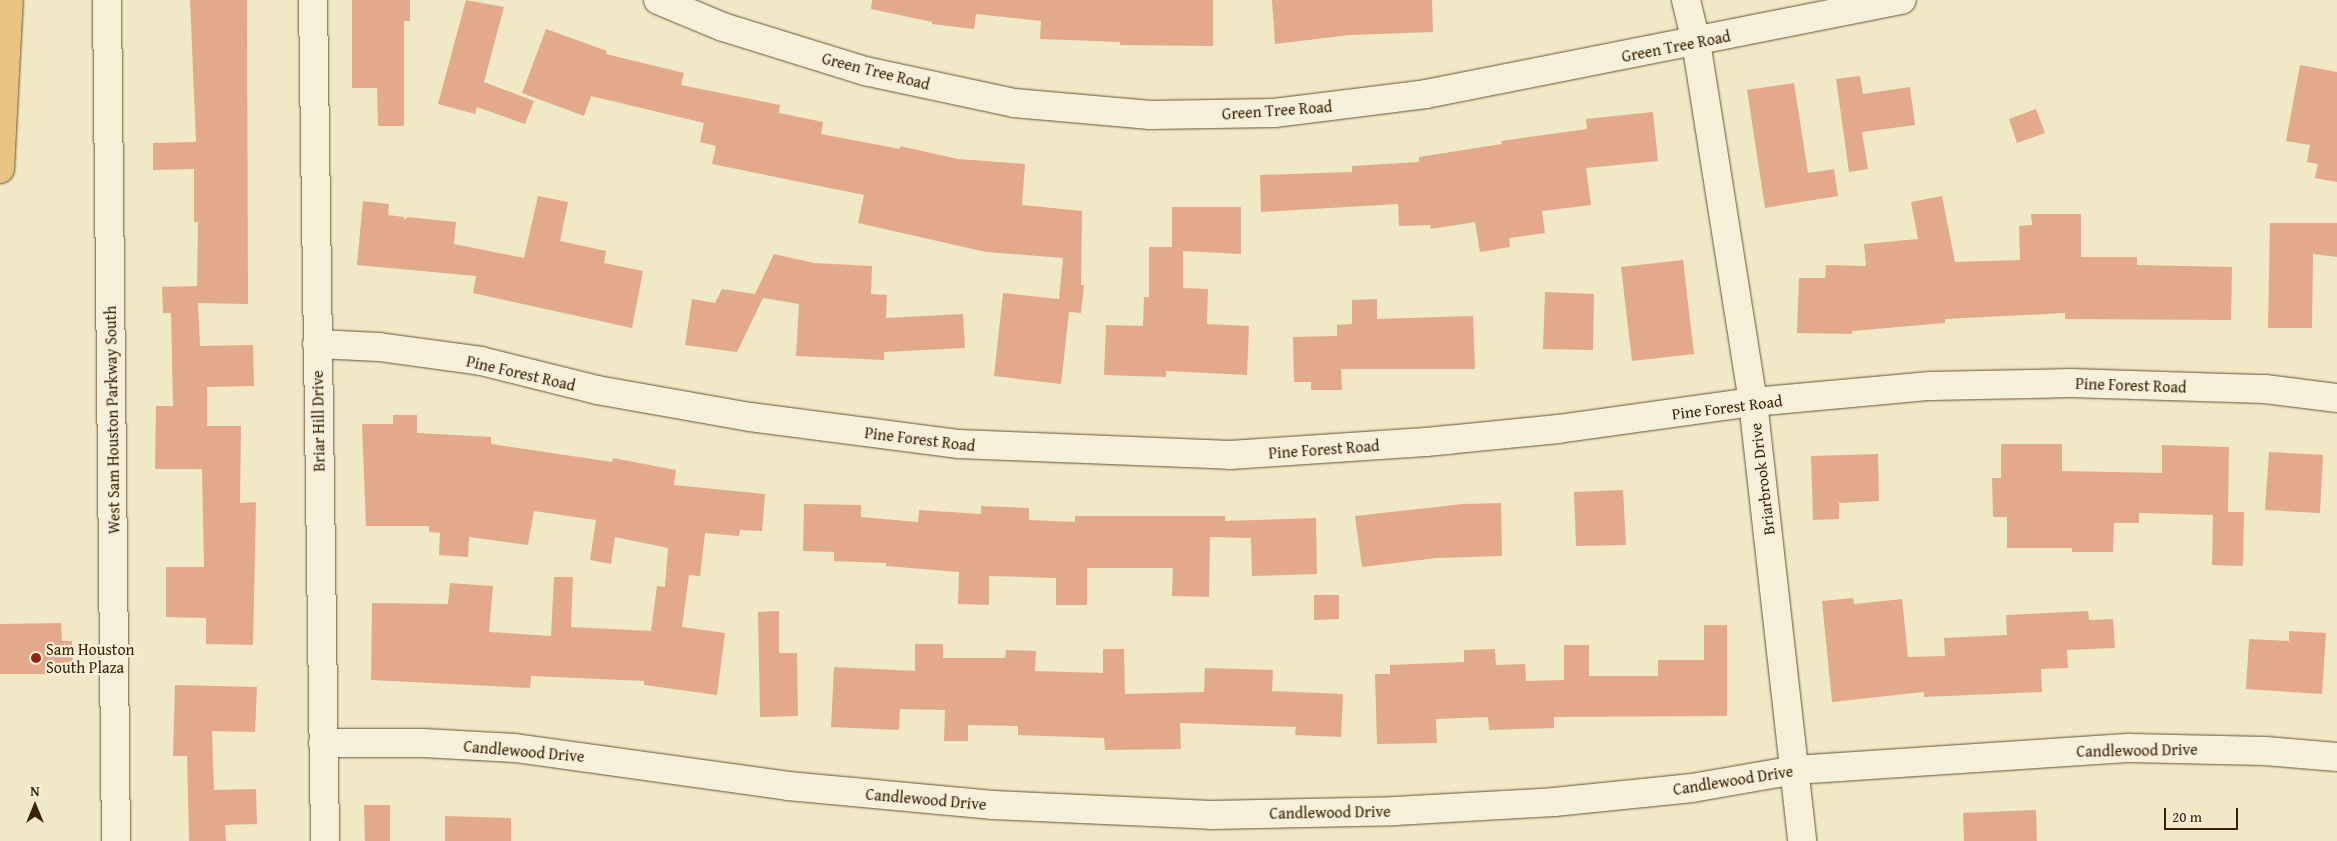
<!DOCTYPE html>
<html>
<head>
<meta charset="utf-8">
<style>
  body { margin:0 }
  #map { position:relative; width:2337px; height:841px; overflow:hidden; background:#f1e8c6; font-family:"Gentium Book Plus",serif }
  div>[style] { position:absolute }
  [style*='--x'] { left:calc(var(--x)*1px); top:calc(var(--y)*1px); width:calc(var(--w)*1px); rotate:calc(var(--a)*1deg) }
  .building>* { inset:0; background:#e2a98c }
  .roads { filter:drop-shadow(0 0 1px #685332) drop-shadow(0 0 1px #685332) }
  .minor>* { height:28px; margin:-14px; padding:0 14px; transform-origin:14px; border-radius:14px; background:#f6f0da }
  .secondary>* { height:28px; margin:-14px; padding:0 14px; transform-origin:14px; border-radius:14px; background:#f6f0da }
  .motorway>* { height:28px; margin:-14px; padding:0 14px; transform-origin:14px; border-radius:14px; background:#e8c483 }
  .dots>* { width:14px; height:14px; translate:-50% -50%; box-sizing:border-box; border:2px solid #f6f0da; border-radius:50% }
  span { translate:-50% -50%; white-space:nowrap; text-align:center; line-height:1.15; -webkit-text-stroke:4.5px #f6f0da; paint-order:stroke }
  .street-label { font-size:16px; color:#3b2101 }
  .poi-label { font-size:16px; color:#3b2101 }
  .left { translate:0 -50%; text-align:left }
  .north { position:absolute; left:10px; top:781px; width:50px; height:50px; -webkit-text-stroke:4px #f6f0da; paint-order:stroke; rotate:0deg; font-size:14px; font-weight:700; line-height:20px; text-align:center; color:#3b2101 }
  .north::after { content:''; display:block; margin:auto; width:18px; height:22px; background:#3b2101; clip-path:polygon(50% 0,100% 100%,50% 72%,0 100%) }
  .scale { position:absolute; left:2164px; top:808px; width:74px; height:22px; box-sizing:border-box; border:2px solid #3b2101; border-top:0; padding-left:6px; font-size:15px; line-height:18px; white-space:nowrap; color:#3b2101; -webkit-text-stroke:4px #f6f0da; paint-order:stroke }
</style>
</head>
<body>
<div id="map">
  <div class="building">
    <div style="clip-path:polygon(190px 0,247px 0,248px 304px,198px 303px,200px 346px,253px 345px,254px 386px,207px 387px,207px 426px,241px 426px,240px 503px,256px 502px,253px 645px,206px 644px,206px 618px,166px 617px,166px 567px,204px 567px,202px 469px,155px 469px,156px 406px,173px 406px,171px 313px,163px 313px,162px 287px,197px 286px,198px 222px,194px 222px,194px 169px,153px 170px,153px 143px,196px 142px)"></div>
    <div style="clip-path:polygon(352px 0,410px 0,410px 21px,404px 21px,404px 126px,378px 126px,377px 88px,352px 88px)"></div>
    <div style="clip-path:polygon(466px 0,504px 7px,484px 82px,534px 101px,525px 124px,477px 107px,475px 114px,438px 104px)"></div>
    <div style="clip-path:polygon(872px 0,1213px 0,1213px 46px,1120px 45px,1120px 42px,1040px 39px,1041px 21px,976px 14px,974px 29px,932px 24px,932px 22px,871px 9px)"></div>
    <div style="clip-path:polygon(1272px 0,1432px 0,1433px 32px,1350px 35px,1275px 44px)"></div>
    <div style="clip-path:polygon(546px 29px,607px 51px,606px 54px,684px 73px,681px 85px,780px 105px,779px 113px,823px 122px,821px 134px,900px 149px,900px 146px,958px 159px,1025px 164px,1022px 205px,1082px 211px,1081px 285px,1084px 285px,1081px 313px,1069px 312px,1061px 384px,994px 376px,1003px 293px,1059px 299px,1063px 258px,986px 252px,858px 223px,864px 195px,712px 164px,716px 146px,700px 142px,704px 123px,591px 96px,584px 116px,522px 93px)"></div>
    <div style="clip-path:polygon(2300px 65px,2337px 72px,2337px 182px,2315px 178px,2318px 164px,2307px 162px,2310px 145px,2286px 141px)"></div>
    <div style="clip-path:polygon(1860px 76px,1863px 94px,1910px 87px,1915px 125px,1862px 132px,1868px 169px,1849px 172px,1836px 79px)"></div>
    <div style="clip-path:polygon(1794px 83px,1808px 173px,1834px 169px,1838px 196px,1765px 208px,1747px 90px)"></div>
    <div style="clip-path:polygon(2036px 109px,2045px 133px,2017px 143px,2009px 119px)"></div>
    <div style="clip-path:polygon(1653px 112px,1658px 161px,1586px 168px,1591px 205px,1542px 211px,1545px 233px,1509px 238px,1510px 247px,1480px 252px,1475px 222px,1431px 229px,1430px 225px,1399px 226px,1398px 204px,1261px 212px,1260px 175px,1352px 172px,1352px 166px,1419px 162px,1419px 157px,1502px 144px,1501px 141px,1587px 129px,1586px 119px)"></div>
    <div style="clip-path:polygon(538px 196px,568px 202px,560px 241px,606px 251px,604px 263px,643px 271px,632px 328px,473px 293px,476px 276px,357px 265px,363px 201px,389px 204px,388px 215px,404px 217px,404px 220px,408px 217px,456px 222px,454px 244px,524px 258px)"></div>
    <div style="clip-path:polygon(1942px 196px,1955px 262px,2020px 260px,2019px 226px,2032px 225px,2031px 214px,2081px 214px,2081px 257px,2137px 257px,2137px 265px,2232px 267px,2231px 320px,2065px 319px,2065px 313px,1945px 319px,1945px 323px,1852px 331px,1852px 334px,1797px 333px,1799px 278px,1825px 278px,1826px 265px,1866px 266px,1864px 244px,1918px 239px,1911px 202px)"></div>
    <div style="clip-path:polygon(1172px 207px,1241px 207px,1241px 254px,1183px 251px,1183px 288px,1208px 289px,1207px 324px,1249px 326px,1247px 375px,1166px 371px,1166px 377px,1104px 375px,1106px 325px,1143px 326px,1144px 297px,1149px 297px,1149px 247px,1172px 247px)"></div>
    <div style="clip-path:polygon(2270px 223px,2337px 223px,2337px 257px,2313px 254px,2312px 328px,2268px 328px)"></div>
    <div style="clip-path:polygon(774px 254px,814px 263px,872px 266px,871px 294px,887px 295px,886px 318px,963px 314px,965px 348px,884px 352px,884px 360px,796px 356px,799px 304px,763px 298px,737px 352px,685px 345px,692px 299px,715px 303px,722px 289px,755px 294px)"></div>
    <div style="clip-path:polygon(1683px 260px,1694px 354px,1632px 361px,1621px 267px)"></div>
    <div style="clip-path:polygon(1545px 292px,1594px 294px,1593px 350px,1543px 349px)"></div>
    <div style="clip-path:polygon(1377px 299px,1377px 319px,1473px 316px,1475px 369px,1341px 369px,1342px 390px,1311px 390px,1311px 382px,1294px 382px,1293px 337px,1337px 336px,1337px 325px,1352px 324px,1352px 300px)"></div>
    <div style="clip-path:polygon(393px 415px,417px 415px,417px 433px,491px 437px,491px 444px,612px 462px,613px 458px,676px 470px,674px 485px,765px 494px,762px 531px,740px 530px,739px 536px,705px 533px,700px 576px,689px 575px,682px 627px,725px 633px,717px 695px,644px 685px,644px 681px,531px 676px,530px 688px,371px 680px,372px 603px,448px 604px,450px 583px,493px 586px,489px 632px,551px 636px,554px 577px,573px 577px,571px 627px,651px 631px,657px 586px,665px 587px,668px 548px,615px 537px,611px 564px,590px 560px,596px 520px,534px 511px,528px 545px,469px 537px,468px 557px,439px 555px,440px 533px,429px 532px,429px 526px,366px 526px,362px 424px,393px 424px)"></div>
    <div style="clip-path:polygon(2001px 444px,2062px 444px,2062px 471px,2162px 473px,2162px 445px,2229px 447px,2228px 512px,2244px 512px,2243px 566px,2212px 565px,2213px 515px,2139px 513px,2139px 523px,2114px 523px,2113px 552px,2072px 552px,2072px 548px,2007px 548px,2007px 517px,1993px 517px,1992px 478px,2001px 478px)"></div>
    <div style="clip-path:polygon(2269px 452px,2323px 455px,2320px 513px,2265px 510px)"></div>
    <div style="clip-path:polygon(1878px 454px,1879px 501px,1839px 503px,1839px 519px,1813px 520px,1811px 456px)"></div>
    <div style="clip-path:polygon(1623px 490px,1626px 545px,1576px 546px,1574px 492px)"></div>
    <div style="clip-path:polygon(1501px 503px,1502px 556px,1437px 558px,1362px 567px,1355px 516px,1463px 504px)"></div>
    <div style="clip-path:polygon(804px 504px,861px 505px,861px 517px,918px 522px,919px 510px,981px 514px,981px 506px,1029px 508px,1029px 520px,1075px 522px,1075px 516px,1225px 516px,1225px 521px,1316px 518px,1317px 574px,1252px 576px,1251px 538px,1210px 537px,1209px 597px,1172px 596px,1173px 568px,1087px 568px,1087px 605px,1056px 605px,1056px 578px,989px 576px,989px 605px,958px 604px,959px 572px,886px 566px,886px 563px,834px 561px,834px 552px,803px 551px)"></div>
    <div style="clip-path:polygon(1314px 595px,1339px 595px,1339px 619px,1314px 620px)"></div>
    <div style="clip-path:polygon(1853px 598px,1854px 604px,1902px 599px,1908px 657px,1945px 656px,1944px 638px,2007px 635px,2006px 615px,2088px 611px,2089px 620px,2113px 619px,2115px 648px,2067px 650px,2068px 668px,2041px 669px,2042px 692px,1924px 697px,1924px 692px,1832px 702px,1822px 601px)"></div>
    <div style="clip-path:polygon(779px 611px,779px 653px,797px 653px,798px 716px,760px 717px,758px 612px)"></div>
    <div style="clip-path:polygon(61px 623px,62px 641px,72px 641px,73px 674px,0 674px,0 624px)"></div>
    <div style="clip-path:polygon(1704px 625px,1727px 625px,1727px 716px,1554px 717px,1554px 728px,1489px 730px,1488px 717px,1436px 719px,1437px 743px,1377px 744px,1375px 674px,1390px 674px,1390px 665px,1464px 662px,1464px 650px,1495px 649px,1496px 665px,1525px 664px,1526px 681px,1564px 680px,1564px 645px,1589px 645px,1589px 676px,1658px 676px,1658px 660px,1704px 660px)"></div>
    <div style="clip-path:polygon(2289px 631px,2326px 633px,2322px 694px,2246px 689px,2249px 639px,2289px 641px)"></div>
    <div style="clip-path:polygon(915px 644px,943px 644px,943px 658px,1005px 658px,1006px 650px,1036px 651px,1035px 671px,1103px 673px,1103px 649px,1124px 649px,1125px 694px,1204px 692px,1205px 668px,1273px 670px,1272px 691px,1343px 694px,1341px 737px,1295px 735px,1296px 727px,1180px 723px,1181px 749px,1105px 750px,1104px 738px,1018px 735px,1018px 726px,968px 725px,968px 741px,944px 741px,945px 710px,900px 709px,899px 730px,831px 727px,834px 667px,915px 671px)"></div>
    <div style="clip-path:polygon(175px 685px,257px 687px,255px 732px,212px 731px,214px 790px,256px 789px,257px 824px,225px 825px,226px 841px,189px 841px,187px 756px,173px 756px)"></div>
    <div style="clip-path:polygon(364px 805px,390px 805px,390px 841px,365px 841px)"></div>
    <div style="clip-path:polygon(2036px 810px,2037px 841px,1964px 841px,1963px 813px)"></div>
    <div style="clip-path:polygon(445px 816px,511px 818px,511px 841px,445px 841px)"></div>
  </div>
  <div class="roads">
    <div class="minor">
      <div style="--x:313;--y:0;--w:841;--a:89.18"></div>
      <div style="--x:658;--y:0;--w:70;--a:22.6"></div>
      <div style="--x:723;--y:27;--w:149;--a:17.2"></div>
      <div style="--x:865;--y:71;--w:152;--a:12.1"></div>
      <div style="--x:1014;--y:103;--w:137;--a:5"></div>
      <div style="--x:1150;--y:115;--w:124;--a:-0.9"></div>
      <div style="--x:1274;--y:113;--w:153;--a:-7.1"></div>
      <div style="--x:1426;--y:94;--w:485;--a:-11.2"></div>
      <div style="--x:1686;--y:0;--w:43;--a:76.6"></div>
      <div style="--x:1696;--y:42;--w:364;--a:81"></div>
      <div style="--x:1753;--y:402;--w:442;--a:83.6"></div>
      <div style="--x:317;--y:344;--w:62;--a:2.8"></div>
      <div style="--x:379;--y:347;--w:103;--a:7.8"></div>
      <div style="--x:481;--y:361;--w:120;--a:14"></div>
      <div style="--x:597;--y:390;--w:155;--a:10"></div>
      <div style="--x:750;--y:417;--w:211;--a:7.4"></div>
      <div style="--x:959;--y:444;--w:271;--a:2.3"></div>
      <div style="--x:1230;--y:455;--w:196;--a:-3.8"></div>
      <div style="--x:1426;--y:442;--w:133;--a:-5.6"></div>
      <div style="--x:1558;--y:429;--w:197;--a:-7.9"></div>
      <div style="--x:1753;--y:402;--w:178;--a:-5.2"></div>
      <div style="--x:1930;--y:386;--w:140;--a:-1.2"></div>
      <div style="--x:2070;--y:383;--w:195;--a:1.8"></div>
      <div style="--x:2265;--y:389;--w:73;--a:7.1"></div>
      <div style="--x:323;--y:743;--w:100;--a:0"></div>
      <div style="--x:423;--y:743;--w:92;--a:3.1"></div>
      <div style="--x:515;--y:748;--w:276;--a:7.9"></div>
      <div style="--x:788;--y:786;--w:206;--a:5.3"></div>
      <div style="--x:993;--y:805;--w:218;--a:2.6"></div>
      <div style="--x:1211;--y:815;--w:184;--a:-1.2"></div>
      <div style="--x:1395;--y:811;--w:159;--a:-3.2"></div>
      <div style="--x:1554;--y:802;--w:139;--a:-5.8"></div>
      <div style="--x:1692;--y:788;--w:105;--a:-9.9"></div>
      <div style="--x:1795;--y:770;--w:336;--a:-3.8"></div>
      <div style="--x:2130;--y:748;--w:135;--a:1.3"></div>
      <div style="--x:2265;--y:751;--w:72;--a:4.8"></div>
    </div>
    <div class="secondary">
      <div style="--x:107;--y:0;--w:841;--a:89.39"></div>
    </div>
    <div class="motorway">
      <div style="--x:0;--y:169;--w:169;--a:-87"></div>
    </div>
  </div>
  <div class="dots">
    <div style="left:36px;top:658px;background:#8f2418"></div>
  </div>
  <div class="street-label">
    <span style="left:1676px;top:46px;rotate:-11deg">Green Tree Road</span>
    <span style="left:876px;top:71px;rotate:14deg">Green Tree Road</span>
    <span style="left:1277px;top:110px;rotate:-4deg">Green Tree Road</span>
    <span style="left:521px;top:373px;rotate:13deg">Pine Forest Road</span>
    <span style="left:2131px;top:385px;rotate:2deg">Pine Forest Road</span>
    <span style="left:1727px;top:407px;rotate:-7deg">Pine Forest Road</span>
    <span style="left:112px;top:420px;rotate:-91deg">West Sam Houston Parkway South</span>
    <span style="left:318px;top:421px;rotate:-91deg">Briar Hill Drive</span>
    <span style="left:920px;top:439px;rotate:7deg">Pine Forest Road</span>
    <span style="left:1324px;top:449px;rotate:-4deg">Pine Forest Road</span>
    <span style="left:1762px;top:479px;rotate:-97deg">Briarbrook Drive</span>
    <span style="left:2137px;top:750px;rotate:-1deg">Candlewood Drive</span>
    <span style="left:524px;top:751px;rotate:5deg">Candlewood Drive</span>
    <span style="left:1733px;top:780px;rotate:-9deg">Candlewood Drive</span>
    <span style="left:926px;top:799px;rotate:5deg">Candlewood Drive</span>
    <span style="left:1330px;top:812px;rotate:-1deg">Candlewood Drive</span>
  </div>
  <div class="poi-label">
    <span class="left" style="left:46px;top:658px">Sam Houston<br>South Plaza</span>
  </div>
  <div class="north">N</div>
  <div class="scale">20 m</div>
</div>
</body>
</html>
